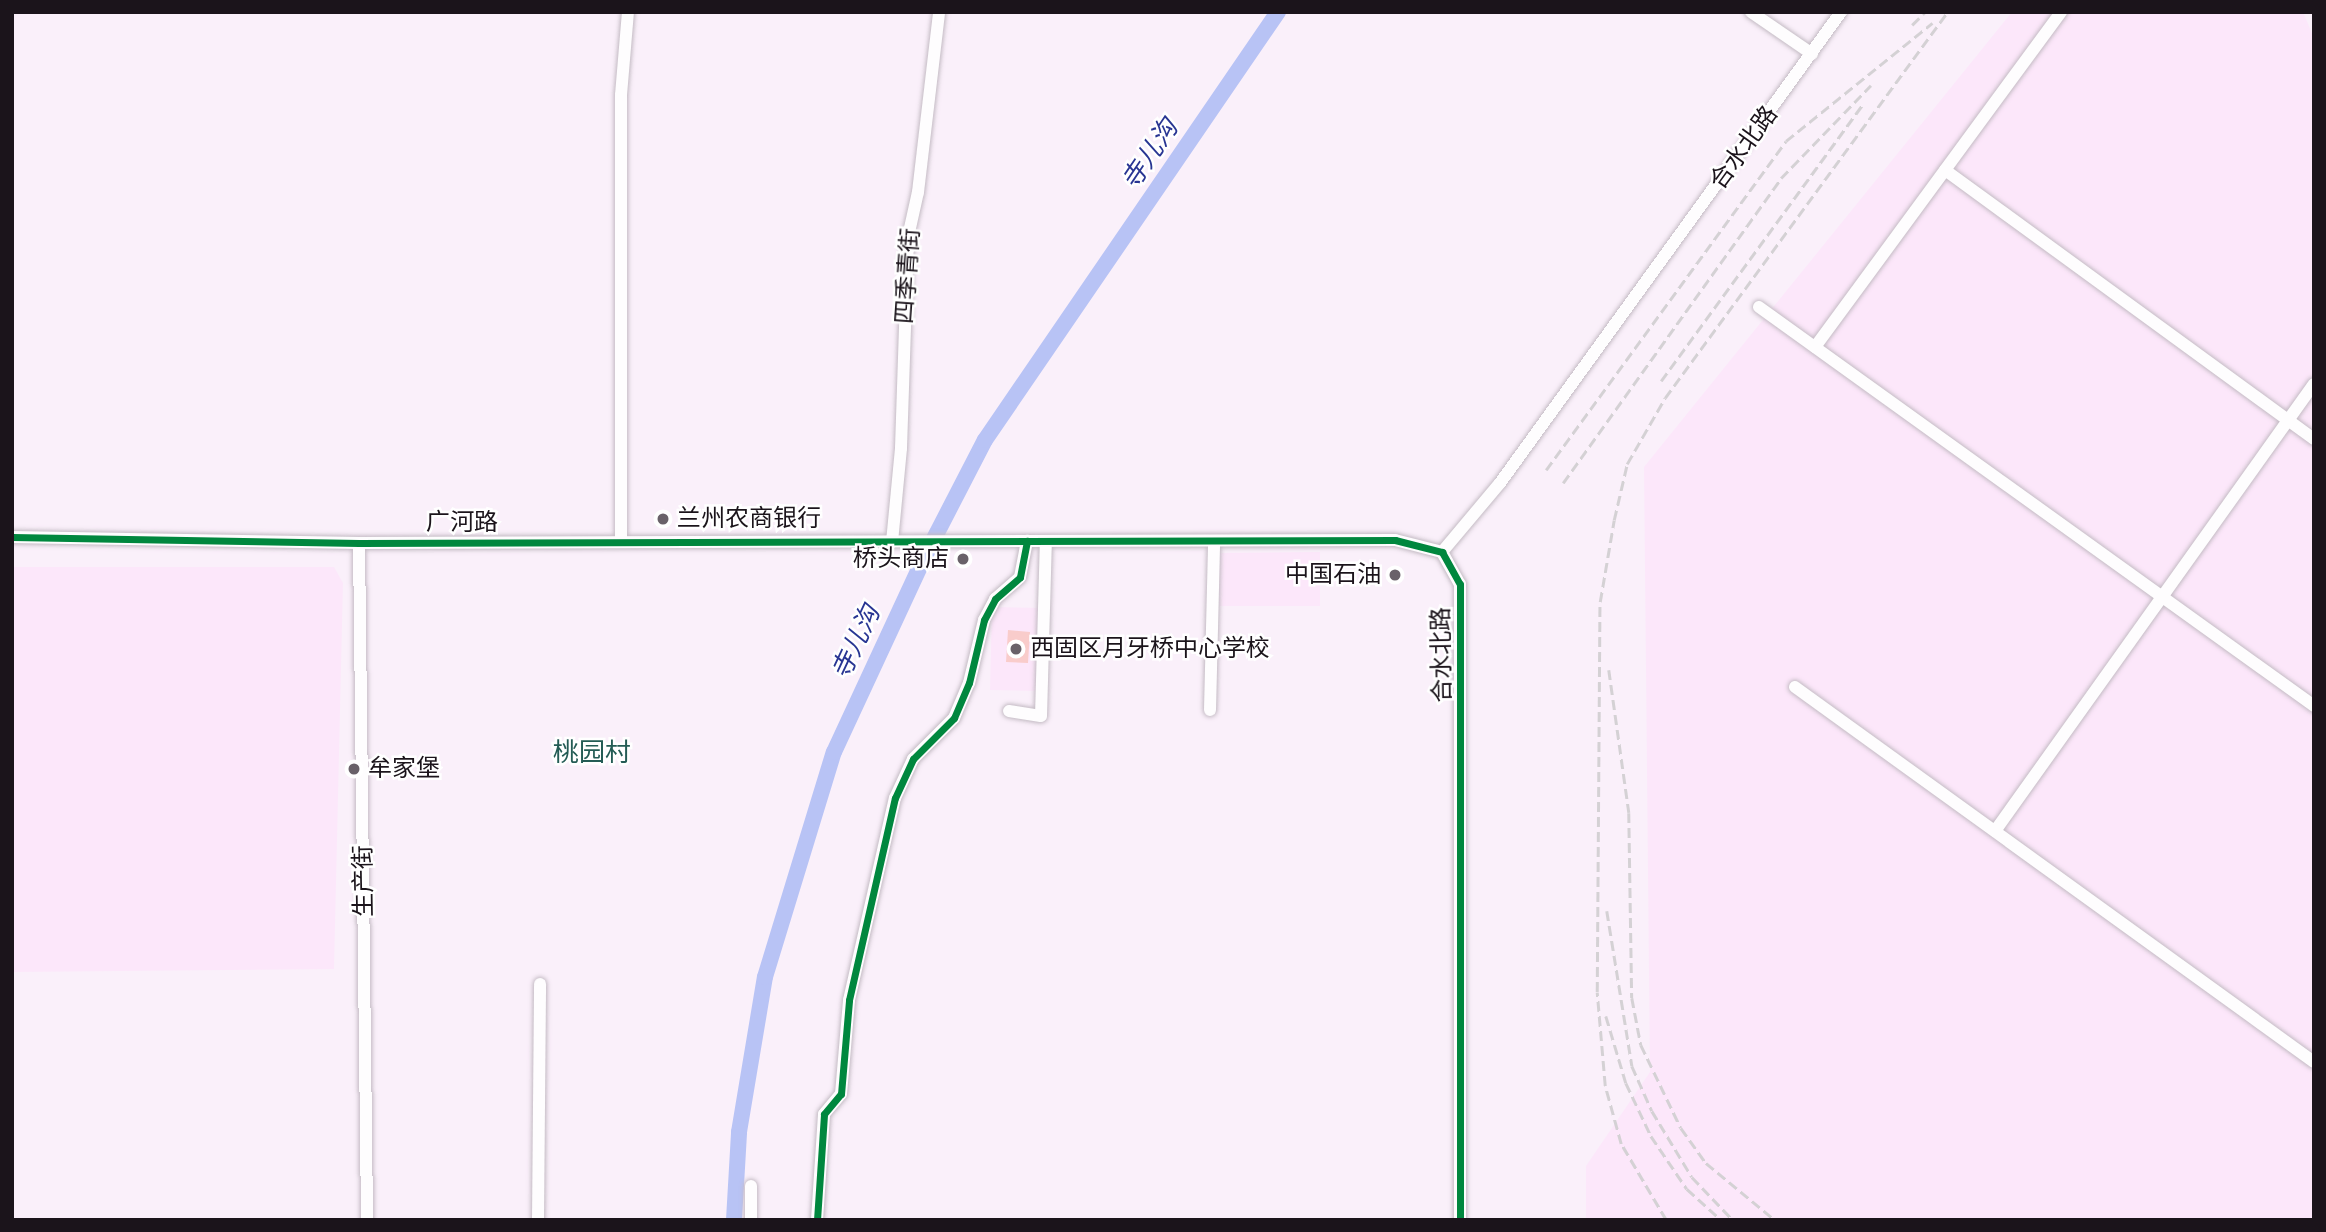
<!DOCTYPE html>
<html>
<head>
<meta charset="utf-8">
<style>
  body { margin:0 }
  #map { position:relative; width:2326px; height:1232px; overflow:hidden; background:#faf0fa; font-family:"Sofia Sans Condensed","Noto Sans SC",sans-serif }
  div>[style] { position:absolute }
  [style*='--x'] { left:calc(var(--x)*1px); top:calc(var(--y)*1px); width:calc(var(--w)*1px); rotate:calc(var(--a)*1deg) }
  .built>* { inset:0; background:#fce7fa }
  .green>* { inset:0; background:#f9cccb }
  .river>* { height:16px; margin:-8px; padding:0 8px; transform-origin:8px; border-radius:8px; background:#b8c3f5 }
  .roads { filter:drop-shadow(0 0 2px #c4bbc4) drop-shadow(0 0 2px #c4bbc4) }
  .minor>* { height:12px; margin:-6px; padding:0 6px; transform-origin:6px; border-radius:6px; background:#fefdfe }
  .rail>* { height:2.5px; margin-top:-1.25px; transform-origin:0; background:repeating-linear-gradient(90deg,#d4d1d4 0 10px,transparent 0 15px) }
  .cycleway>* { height:7px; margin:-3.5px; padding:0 3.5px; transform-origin:3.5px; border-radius:3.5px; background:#00873e }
  .dots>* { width:19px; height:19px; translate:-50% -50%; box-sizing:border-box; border:4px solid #fff; border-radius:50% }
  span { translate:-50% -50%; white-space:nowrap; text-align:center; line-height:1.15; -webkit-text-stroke:5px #fff; paint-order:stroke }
  .street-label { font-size:24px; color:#1b141b }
  .poi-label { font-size:24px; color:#1b141b }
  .left { translate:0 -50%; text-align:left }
  .right { translate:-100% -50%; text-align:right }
  .water-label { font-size:26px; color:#283593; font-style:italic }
  .neighbourhood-label { font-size:26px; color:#245c55 }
  .frame { position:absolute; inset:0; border:14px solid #1b141b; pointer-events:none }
</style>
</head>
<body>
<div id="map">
  <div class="built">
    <div style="clip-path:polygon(2012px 12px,2303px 12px,2314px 38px,2314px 1220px,1586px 1220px,1586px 1166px,1650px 1072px,1644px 467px)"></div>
    <div style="clip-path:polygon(1320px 552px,1320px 606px,1219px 606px,1219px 553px)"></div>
    <div style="clip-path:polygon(12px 567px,334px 567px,343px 583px,334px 969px,12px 972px)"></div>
    <div style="clip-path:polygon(992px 607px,1042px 608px,1040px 691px,990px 690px)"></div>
  </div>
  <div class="green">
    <div style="clip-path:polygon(1008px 630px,1030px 632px,1028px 663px,1006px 662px)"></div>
  </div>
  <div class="river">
    <div style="--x:734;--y:1220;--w:88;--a:-86.7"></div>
    <div style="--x:739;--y:1132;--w:157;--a:-80.5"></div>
    <div style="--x:765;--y:977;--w:235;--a:-73"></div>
    <div style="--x:834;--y:752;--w:212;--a:-65.1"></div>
    <div style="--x:923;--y:560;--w:135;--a:-62.7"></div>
    <div style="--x:985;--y:440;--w:519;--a:-55.61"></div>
  </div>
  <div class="roads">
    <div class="minor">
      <div style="--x:1751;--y:12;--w:74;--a:34.5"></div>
      <div style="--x:1945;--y:170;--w:457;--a:36.1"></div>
      <div style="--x:1759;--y:307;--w:684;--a:35.71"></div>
      <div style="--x:1815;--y:347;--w:416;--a:-53.7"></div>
      <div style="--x:12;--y:537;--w:347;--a:1"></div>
      <div style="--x:359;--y:543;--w:1036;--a:-0.17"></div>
      <div style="--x:1395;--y:540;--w:49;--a:14.3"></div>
      <div style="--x:1442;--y:552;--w:37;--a:61"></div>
      <div style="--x:1460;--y:584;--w:636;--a:90"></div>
      <div style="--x:621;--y:542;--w:447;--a:-90"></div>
      <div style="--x:621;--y:95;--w:83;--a:-85.2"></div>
      <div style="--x:892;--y:542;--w:94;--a:-84.5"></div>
      <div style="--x:901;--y:448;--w:211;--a:-88.1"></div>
      <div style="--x:908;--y:237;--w:46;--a:-77.5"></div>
      <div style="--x:918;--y:192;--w:181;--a:-83.3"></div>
      <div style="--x:359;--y:543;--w:677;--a:89.32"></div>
      <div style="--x:1442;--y:552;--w:90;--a:-50"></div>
      <div style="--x:1500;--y:483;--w:581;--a:-54.1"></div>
      <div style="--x:1795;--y:687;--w:640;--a:35.85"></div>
      <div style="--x:1210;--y:710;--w:169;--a:-88.6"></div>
      <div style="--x:1009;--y:711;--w:32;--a:9"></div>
      <div style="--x:1041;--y:716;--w:174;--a:-88.4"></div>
      <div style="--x:1995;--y:831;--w:549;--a:-54.49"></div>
      <div style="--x:538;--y:1220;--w:236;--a:-89.5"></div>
      <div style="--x:751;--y:1220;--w:34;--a:-90"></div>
      <div style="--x:817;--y:1220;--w:106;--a:-86.2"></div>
      <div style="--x:824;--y:1114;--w:26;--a:-50"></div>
      <div style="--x:841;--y:1094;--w:94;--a:-85.1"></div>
      <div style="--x:849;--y:1000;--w:207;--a:-77.2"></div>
      <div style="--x:895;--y:798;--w:43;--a:-65.2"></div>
      <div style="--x:913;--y:759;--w:58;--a:-45"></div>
      <div style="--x:954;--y:718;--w:38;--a:-67"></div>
      <div style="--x:969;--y:683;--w:65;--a:-76.6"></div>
      <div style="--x:984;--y:620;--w:24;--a:-62"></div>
      <div style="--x:995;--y:599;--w:33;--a:-41"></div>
      <div style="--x:1020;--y:577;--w:37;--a:-79"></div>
    </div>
  </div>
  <div class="rail">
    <div style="--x:1912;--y:25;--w:18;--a:-45"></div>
    <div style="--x:1661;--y:381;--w:343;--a:-53.9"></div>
    <div style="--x:1546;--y:470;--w:407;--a:-53.9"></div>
    <div style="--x:1786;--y:141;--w:188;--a:-38.9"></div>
    <div style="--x:1563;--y:483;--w:375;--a:-54.4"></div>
    <div style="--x:1781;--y:178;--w:129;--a:-45.9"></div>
    <div style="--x:1609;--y:670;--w:144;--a:82"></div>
    <div style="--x:1629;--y:813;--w:185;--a:89.1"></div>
    <div style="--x:1632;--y:998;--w:48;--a:79.2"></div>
    <div style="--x:1641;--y:1045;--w:92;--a:64.3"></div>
    <div style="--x:1681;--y:1128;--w:43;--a:54.5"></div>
    <div style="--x:1706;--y:1163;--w:89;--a:39.6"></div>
    <div style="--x:1607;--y:911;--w:157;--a:80.8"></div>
    <div style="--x:1632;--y:1066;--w:49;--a:66"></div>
    <div style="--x:1652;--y:1111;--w:77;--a:58.8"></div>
    <div style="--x:1692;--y:1177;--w:59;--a:46.4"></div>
    <div style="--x:1606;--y:1016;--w:70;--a:73.4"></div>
    <div style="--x:1626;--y:1083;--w:59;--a:64.7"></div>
    <div style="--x:1651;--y:1136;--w:64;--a:55.8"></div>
    <div style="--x:1687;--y:1189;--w:42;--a:42.1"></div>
    <div style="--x:1666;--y:1220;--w:88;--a:-120.6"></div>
    <div style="--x:1621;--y:1144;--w:60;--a:-105.4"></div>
    <div style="--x:1605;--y:1086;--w:94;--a:-94.9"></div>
    <div style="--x:1597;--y:992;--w:390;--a:-89.6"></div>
    <div style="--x:1600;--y:602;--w:83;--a:-80.3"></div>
    <div style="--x:1614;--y:520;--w:57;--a:-76.9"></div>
    <div style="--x:1627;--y:464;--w:76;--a:-60.1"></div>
    <div style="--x:1665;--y:398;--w:479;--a:-53.8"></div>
  </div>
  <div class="cycleway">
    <div style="--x:12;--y:537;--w:347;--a:1"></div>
    <div style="--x:359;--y:543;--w:1036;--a:-0.17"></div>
    <div style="--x:1395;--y:540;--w:49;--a:14.3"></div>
    <div style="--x:1442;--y:552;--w:37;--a:61"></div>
    <div style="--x:1460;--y:584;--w:636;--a:90"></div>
    <div style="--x:817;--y:1220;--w:106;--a:-86.2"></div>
    <div style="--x:824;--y:1114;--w:26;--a:-50"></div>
    <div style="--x:841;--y:1094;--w:94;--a:-85.1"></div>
    <div style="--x:849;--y:1000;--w:207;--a:-77.2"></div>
    <div style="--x:895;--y:798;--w:43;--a:-65.2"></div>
    <div style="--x:913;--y:759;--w:58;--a:-45"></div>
    <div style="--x:954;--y:718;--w:38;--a:-67"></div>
    <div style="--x:969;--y:683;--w:65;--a:-76.6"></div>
    <div style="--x:984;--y:620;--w:24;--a:-62"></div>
    <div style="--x:995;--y:599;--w:33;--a:-41"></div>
    <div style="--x:1020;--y:577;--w:37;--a:-79"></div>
  </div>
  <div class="dots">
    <div style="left:663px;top:519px;background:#696169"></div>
    <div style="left:963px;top:559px;background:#696169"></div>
    <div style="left:1395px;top:575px;background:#696169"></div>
    <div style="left:1016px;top:649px;background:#696169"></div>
    <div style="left:354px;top:769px;background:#696169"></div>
  </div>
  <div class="street-label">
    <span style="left:1744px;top:148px;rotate:-54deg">合水北路</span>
    <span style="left:908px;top:276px;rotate:-86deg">四季青街</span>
    <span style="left:462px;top:523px">广河路</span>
    <span style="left:1442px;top:655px;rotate:-91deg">合水北路</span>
    <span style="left:364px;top:881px;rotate:-91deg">生产街</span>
  </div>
  <div class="poi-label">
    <span class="left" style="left:677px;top:519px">兰州农商银行</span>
    <span class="right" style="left:949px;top:559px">桥头商店</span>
    <span class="right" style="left:1381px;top:575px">中国石油</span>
    <span class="left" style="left:1030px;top:649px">西固区月牙桥中心学校</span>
    <span class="left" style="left:368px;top:769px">牟家堡</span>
  </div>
  <div class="water-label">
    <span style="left:1151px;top:155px;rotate:-56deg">寺儿沟</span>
    <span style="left:857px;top:643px;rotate:-65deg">寺儿沟</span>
  </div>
  <div class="neighbourhood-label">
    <span style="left:592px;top:754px">桃园村</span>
  </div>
  <div class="frame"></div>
</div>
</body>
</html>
